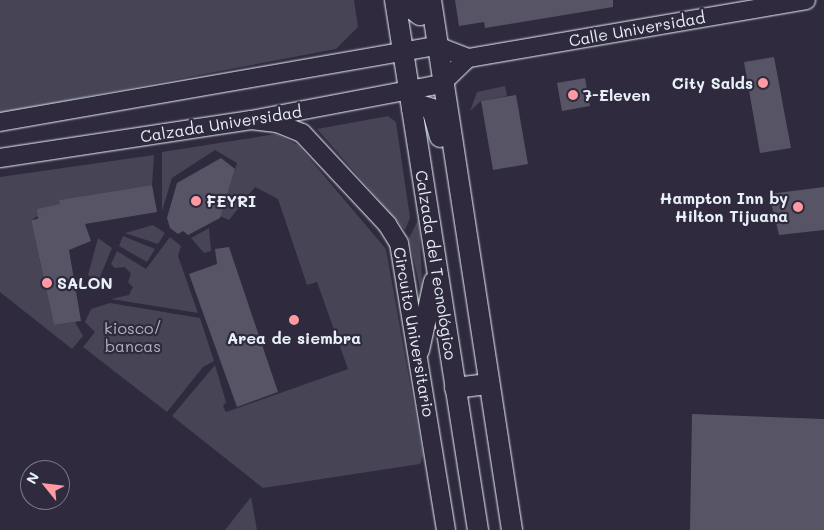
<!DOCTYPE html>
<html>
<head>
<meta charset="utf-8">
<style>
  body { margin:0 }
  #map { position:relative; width:824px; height:530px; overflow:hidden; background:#2f2a3d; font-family:Mali,sans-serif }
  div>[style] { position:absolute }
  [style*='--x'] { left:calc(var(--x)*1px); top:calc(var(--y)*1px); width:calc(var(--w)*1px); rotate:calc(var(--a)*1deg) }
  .green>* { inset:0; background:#464455 }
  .building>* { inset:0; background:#575565 }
  .roads { filter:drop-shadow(0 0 1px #e8f1f8) drop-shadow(0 0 1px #e8f1f8) }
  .secondary>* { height:18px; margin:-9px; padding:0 9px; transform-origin:9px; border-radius:9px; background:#2f2a3d }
  .primary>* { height:20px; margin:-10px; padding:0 10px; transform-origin:10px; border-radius:10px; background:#2f2a3d }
  .dots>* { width:14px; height:14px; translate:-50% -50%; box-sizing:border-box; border:2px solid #2f2a3d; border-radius:50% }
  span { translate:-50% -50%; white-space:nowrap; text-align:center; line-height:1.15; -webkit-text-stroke:4.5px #2f2a3d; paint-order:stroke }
  .street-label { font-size:16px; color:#e8f1f8 }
  .poi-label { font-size:16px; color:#e8f1f8; font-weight:700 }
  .right { translate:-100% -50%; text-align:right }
  .left { translate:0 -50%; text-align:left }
  .park-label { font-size:16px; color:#afb4bf }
  .north { position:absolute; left:20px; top:460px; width:50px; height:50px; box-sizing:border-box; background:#2f2a3d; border:1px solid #797a88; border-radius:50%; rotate:299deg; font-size:14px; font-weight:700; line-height:20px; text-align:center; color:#e8f1f8 }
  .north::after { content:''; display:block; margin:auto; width:18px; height:22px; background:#ff9aa2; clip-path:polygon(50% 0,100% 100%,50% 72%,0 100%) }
</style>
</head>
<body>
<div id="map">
  <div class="green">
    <div style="clip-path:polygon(0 0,354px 0,358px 27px,336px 49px,0 113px)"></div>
    <div style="clip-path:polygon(505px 86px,507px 96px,481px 101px,470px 111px,477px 92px)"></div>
    <div style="clip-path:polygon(388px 116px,396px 122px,410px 218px,405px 230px,317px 129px)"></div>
    <div style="clip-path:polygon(276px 134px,298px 145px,386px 249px,423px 456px,420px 464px,263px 488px,172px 416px,215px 365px,226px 402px,223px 406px,226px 412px,348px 369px,317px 282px,307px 285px,278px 199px,255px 187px,229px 220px,220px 216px,237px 163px,215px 150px,172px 178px,162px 211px,162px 152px)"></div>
    <div style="clip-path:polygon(154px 155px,152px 185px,60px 200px,60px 204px,31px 220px,54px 325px,75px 322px,83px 336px,72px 349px,0 292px,0 177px)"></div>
    <div style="clip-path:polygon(418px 220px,420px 237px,423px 303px,409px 238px)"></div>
    <div style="clip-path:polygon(153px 225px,165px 233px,158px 244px,125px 233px)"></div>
    <div style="clip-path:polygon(209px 228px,211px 251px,204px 253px,191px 238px)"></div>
    <div style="clip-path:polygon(123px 236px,155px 249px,147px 262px,119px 246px)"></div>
    <div style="clip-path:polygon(170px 237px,181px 246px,178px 256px,198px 313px,111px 299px,129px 295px,133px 287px,128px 282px,131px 274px,125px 267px,115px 268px,111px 264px,117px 251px,146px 269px)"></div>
    <div style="clip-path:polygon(98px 238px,112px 248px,97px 284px,88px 275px)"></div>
    <div style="clip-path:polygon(110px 303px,200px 318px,214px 361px,203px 367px,167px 412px,83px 347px,95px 332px,85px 322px,91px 309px)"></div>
    <div style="clip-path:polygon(251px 497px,257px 530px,225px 530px)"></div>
  </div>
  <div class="building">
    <div style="clip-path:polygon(455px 0,613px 0,613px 7px,485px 28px,484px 22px,459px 26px)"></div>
    <div style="clip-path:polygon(774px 57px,791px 148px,760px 153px,744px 62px)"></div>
    <div style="clip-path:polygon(585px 78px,590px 106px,562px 111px,557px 83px)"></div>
    <div style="clip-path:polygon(516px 95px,528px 164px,493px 170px,481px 101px)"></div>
    <div style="clip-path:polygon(221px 158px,235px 169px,220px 218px,188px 235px,183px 231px,178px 234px,170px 228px,167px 218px,177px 183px)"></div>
    <div style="clip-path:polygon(152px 185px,157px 212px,85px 224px,91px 241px,69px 250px,81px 321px,54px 325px,31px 220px,38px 219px,37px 209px,60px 204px,59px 200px)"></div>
    <div style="clip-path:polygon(824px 187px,824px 230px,779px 235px,769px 194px)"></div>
    <div style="clip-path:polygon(229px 247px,278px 392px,237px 407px,189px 274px,217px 264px,215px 249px)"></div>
    <div style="clip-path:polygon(692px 414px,824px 419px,824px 530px,690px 530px)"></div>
  </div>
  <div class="roads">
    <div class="secondary">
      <div style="--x:251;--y:120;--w:26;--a:7"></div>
      <div style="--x:277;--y:123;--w:27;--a:22"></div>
      <div style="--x:302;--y:133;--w:125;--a:47"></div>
      <div style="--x:387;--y:224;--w:22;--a:58"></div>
      <div style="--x:399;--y:243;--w:291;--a:80.7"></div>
      <div style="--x:0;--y:122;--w:444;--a:-9.9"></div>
      <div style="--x:437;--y:46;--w:33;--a:21"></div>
      <div style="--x:468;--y:58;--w:343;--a:-9.7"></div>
      <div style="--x:0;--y:158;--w:254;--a:-8.6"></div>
      <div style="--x:251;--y:120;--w:193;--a:-10.7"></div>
      <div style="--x:441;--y:84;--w:37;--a:-44"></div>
    </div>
    <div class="primary">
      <div style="--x:395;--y:0;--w:536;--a:81.1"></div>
      <div style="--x:411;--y:0;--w:9;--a:84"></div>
      <div style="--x:412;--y:9;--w:10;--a:37"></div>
      <div style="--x:420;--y:15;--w:16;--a:-47"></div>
      <div style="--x:431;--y:0;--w:536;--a:81.31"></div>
      <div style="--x:412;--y:109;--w:11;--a:-15"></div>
      <div style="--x:423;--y:106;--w:9;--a:18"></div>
      <div style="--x:432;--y:109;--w:29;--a:74"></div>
      <div style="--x:419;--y:350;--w:70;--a:-77.6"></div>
      <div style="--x:455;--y:388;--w:34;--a:-7"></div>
    </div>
  </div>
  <div class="dots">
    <div style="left:763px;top:83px;background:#ff9aa2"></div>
    <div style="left:573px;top:95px;background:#ff9aa2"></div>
    <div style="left:196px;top:201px;background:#ff9aa2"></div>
    <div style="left:798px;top:207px;background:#ff9aa2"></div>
    <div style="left:47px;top:283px;background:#ff9aa2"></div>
    <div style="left:294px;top:320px;background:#ff9aa2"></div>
  </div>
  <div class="street-label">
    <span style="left:637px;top:29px;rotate:-10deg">Calle Universidad</span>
    <span style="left:221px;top:124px;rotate:-9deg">Calzada Universidad</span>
    <span style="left:436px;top:265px;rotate:81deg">Calzada del Tecnológico</span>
    <span style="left:414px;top:332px;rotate:80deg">Circuito Universitario</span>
  </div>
  <div class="poi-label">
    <span class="right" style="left:753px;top:83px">City Salds</span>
    <span class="left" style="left:583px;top:95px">7-Eleven</span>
    <span class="right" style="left:788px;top:207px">Hampton Inn by<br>Hilton Tijuana</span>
    <span class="left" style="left:206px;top:201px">FEYRI</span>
    <span class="left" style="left:57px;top:283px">SALON</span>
    <span style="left:294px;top:338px">Area de siembra</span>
  </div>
  <div class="park-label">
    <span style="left:133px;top:337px">kiosco/<br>bancas</span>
  </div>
  <div class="north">N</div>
</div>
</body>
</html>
